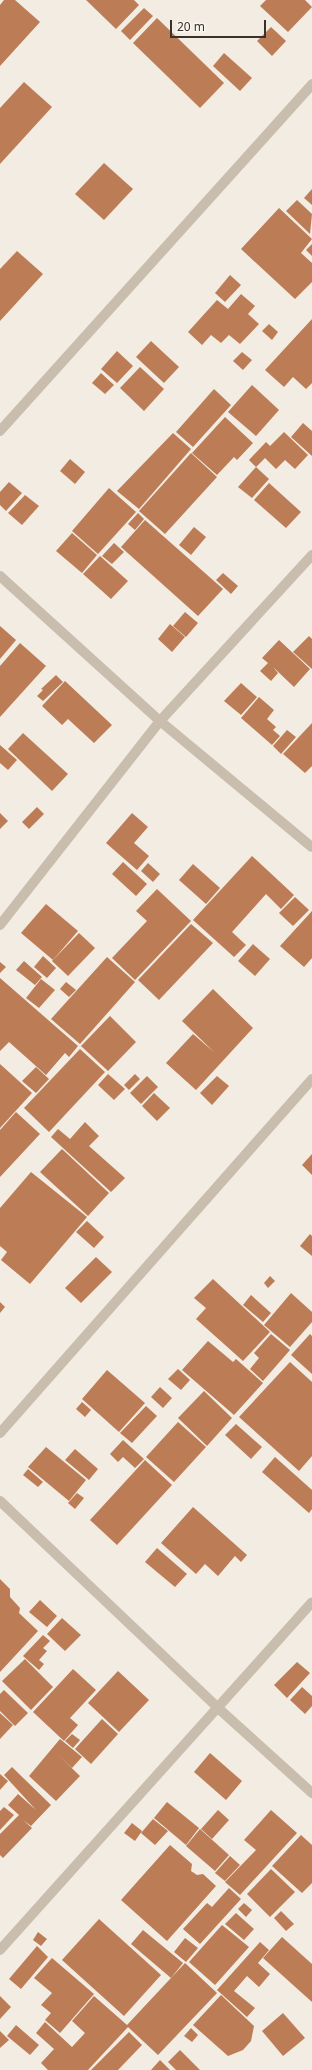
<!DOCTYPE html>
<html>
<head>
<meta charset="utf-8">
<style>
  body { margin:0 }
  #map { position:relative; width:312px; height:2070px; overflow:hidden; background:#f2ece2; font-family:"Noto Sans",sans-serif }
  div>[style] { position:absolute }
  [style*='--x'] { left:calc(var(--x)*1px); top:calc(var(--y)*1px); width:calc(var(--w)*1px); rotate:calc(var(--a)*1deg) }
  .building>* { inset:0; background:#bc7c56 }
  .minor>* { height:10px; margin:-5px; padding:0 5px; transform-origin:5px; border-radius:5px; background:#c9beae }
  span { translate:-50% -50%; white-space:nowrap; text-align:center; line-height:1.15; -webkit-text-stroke:3.5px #f9f6ee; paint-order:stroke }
  .scale { position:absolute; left:170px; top:20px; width:96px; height:18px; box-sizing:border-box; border:2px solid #39322c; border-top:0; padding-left:5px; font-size:12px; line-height:14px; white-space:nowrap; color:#39322c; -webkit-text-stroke:3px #f9f6ee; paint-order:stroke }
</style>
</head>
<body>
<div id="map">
  <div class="building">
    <div style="clip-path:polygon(4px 0,15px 0,40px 22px,0 66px,0 5px)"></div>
    <div style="clip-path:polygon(86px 0,134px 0,139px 5px,116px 29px)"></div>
    <div style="clip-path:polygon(266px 0,305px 0,312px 7px,288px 32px,260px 6px)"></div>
    <div style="clip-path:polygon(144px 8px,153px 16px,130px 40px,121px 31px)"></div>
    <div style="clip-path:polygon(157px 18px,224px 83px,200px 108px,133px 43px)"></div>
    <div style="clip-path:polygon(271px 27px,286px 41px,272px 56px,257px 41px)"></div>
    <div style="clip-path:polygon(224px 53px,252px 78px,240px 91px,213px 66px)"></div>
    <div style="clip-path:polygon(24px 82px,52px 107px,0 164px,0 108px)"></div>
    <div style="clip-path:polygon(104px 163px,133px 189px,104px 220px,75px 194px)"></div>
    <div style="clip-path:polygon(312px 189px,312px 205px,304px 198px)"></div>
    <div style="clip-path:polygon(297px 200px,312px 214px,310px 234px,286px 211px)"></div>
    <div style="clip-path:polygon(279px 208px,312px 239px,301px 253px,312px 263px,312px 282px,295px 299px,241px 249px)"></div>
    <div style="clip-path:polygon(312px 244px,312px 256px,306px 250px)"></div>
    <div style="clip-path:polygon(17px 251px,43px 274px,0 321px,0 269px)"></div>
    <div style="clip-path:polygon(230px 275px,241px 285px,225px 302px,215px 293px)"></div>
    <div style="clip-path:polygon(241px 294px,255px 306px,248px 314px,259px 324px,240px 344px,229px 335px,221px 343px,211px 335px,202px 345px,188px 332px,217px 300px,228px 309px)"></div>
    <div style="clip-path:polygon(312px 319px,312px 383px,306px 389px,293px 377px,284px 387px,265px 370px)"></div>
    <div style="clip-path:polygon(269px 324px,278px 332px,272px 340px,262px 331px)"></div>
    <div style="clip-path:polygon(151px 341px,179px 367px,164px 383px,136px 357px)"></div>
    <div style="clip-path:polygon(117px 351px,133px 366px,117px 383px,101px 369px)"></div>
    <div style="clip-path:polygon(242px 352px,252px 360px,243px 370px,233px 361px)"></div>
    <div style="clip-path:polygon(140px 367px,164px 389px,144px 411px,120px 388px)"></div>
    <div style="clip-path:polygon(101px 373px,114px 385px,105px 394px,92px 383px)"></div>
    <div style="clip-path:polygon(252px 385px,279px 410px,256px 436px,228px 412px)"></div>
    <div style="clip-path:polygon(214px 389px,231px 405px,193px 447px,176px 432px)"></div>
    <div style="clip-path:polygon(225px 417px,253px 443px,237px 460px,234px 457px,217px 475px,192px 453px)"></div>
    <div style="clip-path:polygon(303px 423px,312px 431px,312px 456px,291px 437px)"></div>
    <div style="clip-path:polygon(284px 432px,308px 455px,295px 469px,285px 460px,276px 469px,265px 458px,256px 467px,249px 460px,266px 442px,270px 446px)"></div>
    <div style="clip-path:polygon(173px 433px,191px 449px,139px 509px,117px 491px)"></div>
    <div style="clip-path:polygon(191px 453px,217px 477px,165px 534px,139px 511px)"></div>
    <div style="clip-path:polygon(70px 459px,85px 472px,75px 484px,60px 471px)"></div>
    <div style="clip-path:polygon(256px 467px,269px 479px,252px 498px,238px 487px)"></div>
    <div style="clip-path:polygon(9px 482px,22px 493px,6px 511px,0 505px,0 492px)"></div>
    <div style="clip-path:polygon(269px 483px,301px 512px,286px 528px,254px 500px)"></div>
    <div style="clip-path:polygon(109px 488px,136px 512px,98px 554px,72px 531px)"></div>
    <div style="clip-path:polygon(25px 495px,39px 506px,22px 525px,8px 513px)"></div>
    <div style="clip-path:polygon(138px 513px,144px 519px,135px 530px,128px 524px)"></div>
    <div style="clip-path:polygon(145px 520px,223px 589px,198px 616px,121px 547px)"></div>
    <div style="clip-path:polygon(194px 527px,206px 537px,191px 555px,179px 545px)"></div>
    <div style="clip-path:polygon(72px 533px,97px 555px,82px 573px,56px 551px)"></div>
    <div style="clip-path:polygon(114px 543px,124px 552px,112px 564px,102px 556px)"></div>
    <div style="clip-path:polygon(100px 556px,128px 581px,111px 599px,83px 574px)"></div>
    <div style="clip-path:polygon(223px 573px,238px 586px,231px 594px,216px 580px)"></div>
    <div style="clip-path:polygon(185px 612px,198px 623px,186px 637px,173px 626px)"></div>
    <div style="clip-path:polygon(170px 624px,185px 637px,172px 652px,158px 639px)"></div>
    <div style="clip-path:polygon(0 626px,16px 640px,0 659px)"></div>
    <div style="clip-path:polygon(309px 636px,312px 639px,312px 669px,293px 652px)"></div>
    <div style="clip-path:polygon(279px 640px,310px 669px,294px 687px,273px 667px,278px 673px,271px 681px,260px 671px,268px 663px,262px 658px)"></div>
    <div style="clip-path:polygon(20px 643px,46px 666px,0 717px,0 666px)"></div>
    <div style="clip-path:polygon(56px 675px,63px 682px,43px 701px,37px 696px,43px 690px,41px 689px)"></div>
    <div style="clip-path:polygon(65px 681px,112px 725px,94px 743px,68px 719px,62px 725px,42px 706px)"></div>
    <div style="clip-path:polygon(241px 683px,257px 697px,241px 715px,224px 701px)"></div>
    <div style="clip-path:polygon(259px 697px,274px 710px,267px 719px,276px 727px,273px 730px,280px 736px,272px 745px,241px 718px)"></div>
    <div style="clip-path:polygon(312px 723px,312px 766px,305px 773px,283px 754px)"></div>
    <div style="clip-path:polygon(287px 730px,296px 737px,281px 754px,273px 746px)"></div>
    <div style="clip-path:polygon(23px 733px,68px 774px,52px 791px,8px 749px)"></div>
    <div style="clip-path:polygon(0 745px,17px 760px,8px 770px,0 763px)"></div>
    <div style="clip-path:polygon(37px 807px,44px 814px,29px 829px,22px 822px)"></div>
    <div style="clip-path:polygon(0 813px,8px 821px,0 829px)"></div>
    <div style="clip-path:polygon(132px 813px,148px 827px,134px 843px,149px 856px,137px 870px,106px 843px)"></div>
    <div style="clip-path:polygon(252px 856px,294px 895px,281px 909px,266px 894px,232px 932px,246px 945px,234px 957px,193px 920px)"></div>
    <div style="clip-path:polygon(123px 862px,147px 884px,136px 896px,112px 874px)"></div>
    <div style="clip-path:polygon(148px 863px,160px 874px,153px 882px,141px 871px)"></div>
    <div style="clip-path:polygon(193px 864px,220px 888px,206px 904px,179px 880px)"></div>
    <div style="clip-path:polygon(157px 889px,191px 921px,135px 980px,112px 958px,147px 921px,136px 911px)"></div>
    <div style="clip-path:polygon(295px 897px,309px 910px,293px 926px,279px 913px)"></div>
    <div style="clip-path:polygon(46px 904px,78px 931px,53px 960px,21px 933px)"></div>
    <div style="clip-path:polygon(312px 911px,312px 958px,304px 967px,280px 946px)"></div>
    <div style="clip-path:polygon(191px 924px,213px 943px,159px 1000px,138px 980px)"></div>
    <div style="clip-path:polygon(79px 933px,95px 948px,68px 976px,52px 961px)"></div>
    <div style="clip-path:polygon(253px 944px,270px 959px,255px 976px,238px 961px)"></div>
    <div style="clip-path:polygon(43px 956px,56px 968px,47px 978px,34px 967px)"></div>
    <div style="clip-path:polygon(107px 957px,135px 982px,80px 1044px,51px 1019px)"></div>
    <div style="clip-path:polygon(24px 961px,42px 977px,35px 985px,16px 970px)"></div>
    <div style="clip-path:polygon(0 962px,6px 967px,0 973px)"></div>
    <div style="clip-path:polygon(0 978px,78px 1046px,69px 1057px,65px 1053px,46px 1075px,9px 1042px,0 1051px)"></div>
    <div style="clip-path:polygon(41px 979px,55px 990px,39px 1008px,26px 998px)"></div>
    <div style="clip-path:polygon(66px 982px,76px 990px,69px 997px,60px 989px)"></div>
    <div style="clip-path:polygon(213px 989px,253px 1028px,196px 1090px,166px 1063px,193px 1034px,214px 1052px,182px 1021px)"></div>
    <div style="clip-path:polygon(110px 1016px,136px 1042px,108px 1071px,81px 1046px)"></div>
    <div style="clip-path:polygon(80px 1049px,105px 1072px,49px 1132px,24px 1108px)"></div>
    <div style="clip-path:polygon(0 1064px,32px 1093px,0 1128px)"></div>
    <div style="clip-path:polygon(36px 1067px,49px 1079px,36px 1093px,22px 1081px)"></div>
    <div style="clip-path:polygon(108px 1074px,125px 1089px,114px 1100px,98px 1085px)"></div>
    <div style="clip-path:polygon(135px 1074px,140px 1079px,129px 1090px,124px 1085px)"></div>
    <div style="clip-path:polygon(147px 1076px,158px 1087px,141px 1104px,130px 1093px)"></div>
    <div style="clip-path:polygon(217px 1076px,229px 1086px,212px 1105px,200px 1093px)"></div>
    <div style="clip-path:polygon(154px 1093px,170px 1108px,157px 1121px,142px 1106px)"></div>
    <div style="clip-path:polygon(16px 1112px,40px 1134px,0 1177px,0 1130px)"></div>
    <div style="clip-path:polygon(85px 1122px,99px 1136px,89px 1146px,125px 1178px,111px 1192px,51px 1137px,58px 1129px,70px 1139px)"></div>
    <div style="clip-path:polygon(62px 1149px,109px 1193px,88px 1216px,40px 1172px)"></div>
    <div style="clip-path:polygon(312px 1154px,312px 1175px,302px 1165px)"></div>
    <div style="clip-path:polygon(31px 1172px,87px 1217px,30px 1284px,1px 1260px,7px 1252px,0 1246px,0 1208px)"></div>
    <div style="clip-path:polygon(87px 1221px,104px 1237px,94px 1248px,76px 1232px)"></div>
    <div style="clip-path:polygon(310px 1234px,312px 1236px,312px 1256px,300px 1246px)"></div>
    <div style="clip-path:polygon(96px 1257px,112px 1272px,81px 1303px,65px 1288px)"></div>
    <div style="clip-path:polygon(270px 1276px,275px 1281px,268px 1288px,264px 1283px)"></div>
    <div style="clip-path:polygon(213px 1279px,270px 1332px,243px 1361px,196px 1319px,206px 1308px,194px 1298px)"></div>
    <div style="clip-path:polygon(291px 1293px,312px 1312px,312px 1322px,290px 1347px,264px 1325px)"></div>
    <div style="clip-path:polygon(251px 1295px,271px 1313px,263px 1322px,243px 1305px)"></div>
    <div style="clip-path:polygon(0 1302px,5px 1307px,0 1313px)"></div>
    <div style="clip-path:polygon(271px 1334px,290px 1350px,263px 1381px,250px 1369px,259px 1358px,254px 1353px)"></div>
    <div style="clip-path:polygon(310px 1334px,312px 1336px,312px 1374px,291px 1355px)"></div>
    <div style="clip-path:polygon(208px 1341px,233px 1362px,236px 1359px,263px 1383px,234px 1415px,182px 1370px)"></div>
    <div style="clip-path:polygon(290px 1362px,312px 1382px,312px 1456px,299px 1471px,239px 1417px)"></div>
    <div style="clip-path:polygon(178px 1369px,190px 1380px,181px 1390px,168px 1379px)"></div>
    <div style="clip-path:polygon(107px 1370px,145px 1403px,119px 1432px,82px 1399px)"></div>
    <div style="clip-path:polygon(160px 1387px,172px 1398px,163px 1408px,151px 1397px)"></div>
    <div style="clip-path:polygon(204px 1391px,232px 1418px,207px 1446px,178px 1418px)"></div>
    <div style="clip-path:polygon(82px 1402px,91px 1410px,85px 1417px,76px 1409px)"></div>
    <div style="clip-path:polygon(146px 1406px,157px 1416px,132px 1443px,120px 1433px)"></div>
    <div style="clip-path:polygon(178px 1422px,206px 1447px,174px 1482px,146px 1457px)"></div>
    <div style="clip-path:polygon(236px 1424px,262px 1447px,251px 1459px,225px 1435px)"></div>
    <div style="clip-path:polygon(123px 1440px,144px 1459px,135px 1468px,123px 1457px,118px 1462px,110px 1454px)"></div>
    <div style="clip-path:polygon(46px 1447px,86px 1480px,69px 1501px,28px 1467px)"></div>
    <div style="clip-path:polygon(75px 1449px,98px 1469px,89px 1480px,65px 1460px)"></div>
    <div style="clip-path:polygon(275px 1457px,312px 1490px,312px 1509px,309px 1513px,262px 1472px)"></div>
    <div style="clip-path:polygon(145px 1460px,172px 1485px,117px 1545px,90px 1520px)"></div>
    <div style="clip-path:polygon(28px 1469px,43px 1482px,38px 1487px,23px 1475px)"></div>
    <div style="clip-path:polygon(77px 1493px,84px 1498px,75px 1509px,68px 1503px)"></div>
    <div style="clip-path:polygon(193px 1507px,247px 1555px,241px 1562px,235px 1556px,218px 1576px,205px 1564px,196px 1574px,161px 1543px)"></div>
    <div style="clip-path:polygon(157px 1548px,187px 1574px,175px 1587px,145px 1562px)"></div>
    <div style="clip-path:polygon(0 1579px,10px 1589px,10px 1597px,20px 1608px,19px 1613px,38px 1631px,0 1672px)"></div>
    <div style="clip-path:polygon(40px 1600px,57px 1616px,47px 1627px,29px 1612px)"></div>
    <div style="clip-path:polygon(62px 1618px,81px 1635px,65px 1651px,47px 1634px)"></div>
    <div style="clip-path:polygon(43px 1635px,50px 1641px,43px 1648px,47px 1651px,39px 1660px,44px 1664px,39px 1670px,23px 1656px)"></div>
    <div style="clip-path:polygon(25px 1659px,53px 1687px,31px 1710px,2px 1681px)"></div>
    <div style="clip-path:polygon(297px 1662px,310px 1673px,287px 1698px,274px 1685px)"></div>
    <div style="clip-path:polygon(73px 1669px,96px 1690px,70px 1718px,78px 1725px,64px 1741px,33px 1712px)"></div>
    <div style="clip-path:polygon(118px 1671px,149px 1700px,119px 1732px,88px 1703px)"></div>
    <div style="clip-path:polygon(302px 1687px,312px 1696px,312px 1706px,305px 1714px,290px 1700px)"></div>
    <div style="clip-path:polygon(4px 1690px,28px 1713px,15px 1726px,0 1711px,0 1694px)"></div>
    <div style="clip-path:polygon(0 1713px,13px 1725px,0 1739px)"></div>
    <div style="clip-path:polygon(102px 1719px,118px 1734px,91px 1764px,75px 1749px)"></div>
    <div style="clip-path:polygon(72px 1734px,80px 1740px,73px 1748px,65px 1741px)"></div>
    <div style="clip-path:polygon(60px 1739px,82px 1757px,72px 1768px,55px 1752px,80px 1776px,56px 1801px,29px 1776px)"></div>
    <div style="clip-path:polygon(210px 1753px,242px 1781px,226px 1800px,194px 1772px)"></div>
    <div style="clip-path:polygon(12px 1767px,51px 1805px,31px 1826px,23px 1820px,32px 1828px,3px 1858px,0 1855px,0 1834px,19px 1815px,8px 1805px,18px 1794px,36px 1810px,4px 1775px)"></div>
    <div style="clip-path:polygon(0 1774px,8px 1781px,0 1790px)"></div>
    <div style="clip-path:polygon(167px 1802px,199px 1828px,186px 1845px,154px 1818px)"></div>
    <div style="clip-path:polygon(4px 1807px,14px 1815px,0 1830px,0 1811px)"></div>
    <div style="clip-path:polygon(218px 1810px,229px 1820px,212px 1839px,201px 1829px)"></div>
    <div style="clip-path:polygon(271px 1810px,297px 1833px,240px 1895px,225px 1882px,256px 1850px,244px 1840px)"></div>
    <div style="clip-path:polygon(153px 1819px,168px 1831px,155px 1845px,141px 1833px)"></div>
    <div style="clip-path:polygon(132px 1823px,142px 1831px,135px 1841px,124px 1833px)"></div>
    <div style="clip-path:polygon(200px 1829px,229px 1855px,215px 1871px,186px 1846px)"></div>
    <div style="clip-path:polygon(301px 1835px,312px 1845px,312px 1883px,302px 1893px,272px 1866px)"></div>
    <div style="clip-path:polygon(170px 1845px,192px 1864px,191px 1871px,197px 1875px,203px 1874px,216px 1886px,167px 1941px,121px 1900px)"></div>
    <div style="clip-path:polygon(230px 1856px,240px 1865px,225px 1881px,215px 1873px)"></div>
    <div style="clip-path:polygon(271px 1869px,295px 1892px,270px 1917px,247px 1894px)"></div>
    <div style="clip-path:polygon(229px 1888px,241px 1899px,200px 1944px,183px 1929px,207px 1903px,212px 1907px)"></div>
    <div style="clip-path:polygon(244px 1903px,252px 1910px,246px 1917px,238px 1909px)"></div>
    <div style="clip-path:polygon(281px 1911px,294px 1924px,286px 1931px,274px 1918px)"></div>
    <div style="clip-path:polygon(236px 1913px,254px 1929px,244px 1940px,225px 1924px)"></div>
    <div style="clip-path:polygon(99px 1919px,161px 1975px,124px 2016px,62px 1960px)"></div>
    <div style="clip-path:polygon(222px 1925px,249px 1947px,215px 1985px,189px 1962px)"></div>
    <div style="clip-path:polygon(143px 1930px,183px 1963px,171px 1978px,131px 1944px)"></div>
    <div style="clip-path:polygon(38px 1932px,47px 1939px,41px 1946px,33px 1940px)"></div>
    <div style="clip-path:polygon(282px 1937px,312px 1964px,312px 2002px,263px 1958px)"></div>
    <div style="clip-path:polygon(185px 1938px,198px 1948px,186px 1962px,174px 1952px)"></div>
    <div style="clip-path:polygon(260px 1942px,269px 1950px,258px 1963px,270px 1974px,259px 1987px,247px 1976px,234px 1991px,255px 2008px,247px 2017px,217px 1990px)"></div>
    <div style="clip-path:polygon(37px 1946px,48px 1957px,21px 1989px,9px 1979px)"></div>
    <div style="clip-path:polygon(52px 1958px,94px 1994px,60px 2033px,45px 2020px,51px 2013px,41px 2005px,52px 1993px,34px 1978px)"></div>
    <div style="clip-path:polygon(185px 1963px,217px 1993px,158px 2055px,128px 2027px,88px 2070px,48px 2070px,41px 2063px,54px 2049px,36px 2033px,45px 2022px,72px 2047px,85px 2033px,72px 2021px,94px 1996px,127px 2025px)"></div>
    <div style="clip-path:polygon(221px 1995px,254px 2026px,251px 2041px,243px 2050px,228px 2056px,193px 2025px)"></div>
    <div style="clip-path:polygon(0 1996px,11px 2007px,0 2019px)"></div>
    <div style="clip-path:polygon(283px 2013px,305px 2038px,283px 2056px,262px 2031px)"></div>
    <div style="clip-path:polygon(16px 2025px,39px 2045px,30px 2055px,7px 2036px)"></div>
    <div style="clip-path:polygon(191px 2028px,198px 2035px,192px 2042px,184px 2036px)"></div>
    <div style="clip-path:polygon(0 2031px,9px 2040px,0 2048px)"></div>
    <div style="clip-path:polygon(129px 2032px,142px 2045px,118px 2070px,91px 2070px)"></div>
    <div style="clip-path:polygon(180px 2050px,200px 2070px,176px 2070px,168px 2062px)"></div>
    <div style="clip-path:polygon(160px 2060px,170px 2070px,151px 2070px)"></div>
  </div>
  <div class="minor">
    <div style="--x:0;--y:431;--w:467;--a:-48"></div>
    <div style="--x:0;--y:576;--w:216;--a:42.2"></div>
    <div style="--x:160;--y:721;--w:197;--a:39.7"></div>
    <div style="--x:0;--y:925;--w:259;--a:-51.9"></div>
    <div style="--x:160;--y:721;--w:225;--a:-47.5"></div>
    <div style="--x:0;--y:1433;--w:472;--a:-48.6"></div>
    <div style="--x:0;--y:1501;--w:301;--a:43.5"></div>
    <div style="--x:218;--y:1708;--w:127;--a:42.1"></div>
    <div style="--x:0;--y:1950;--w:467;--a:-48.1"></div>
  </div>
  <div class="scale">20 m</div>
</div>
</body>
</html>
